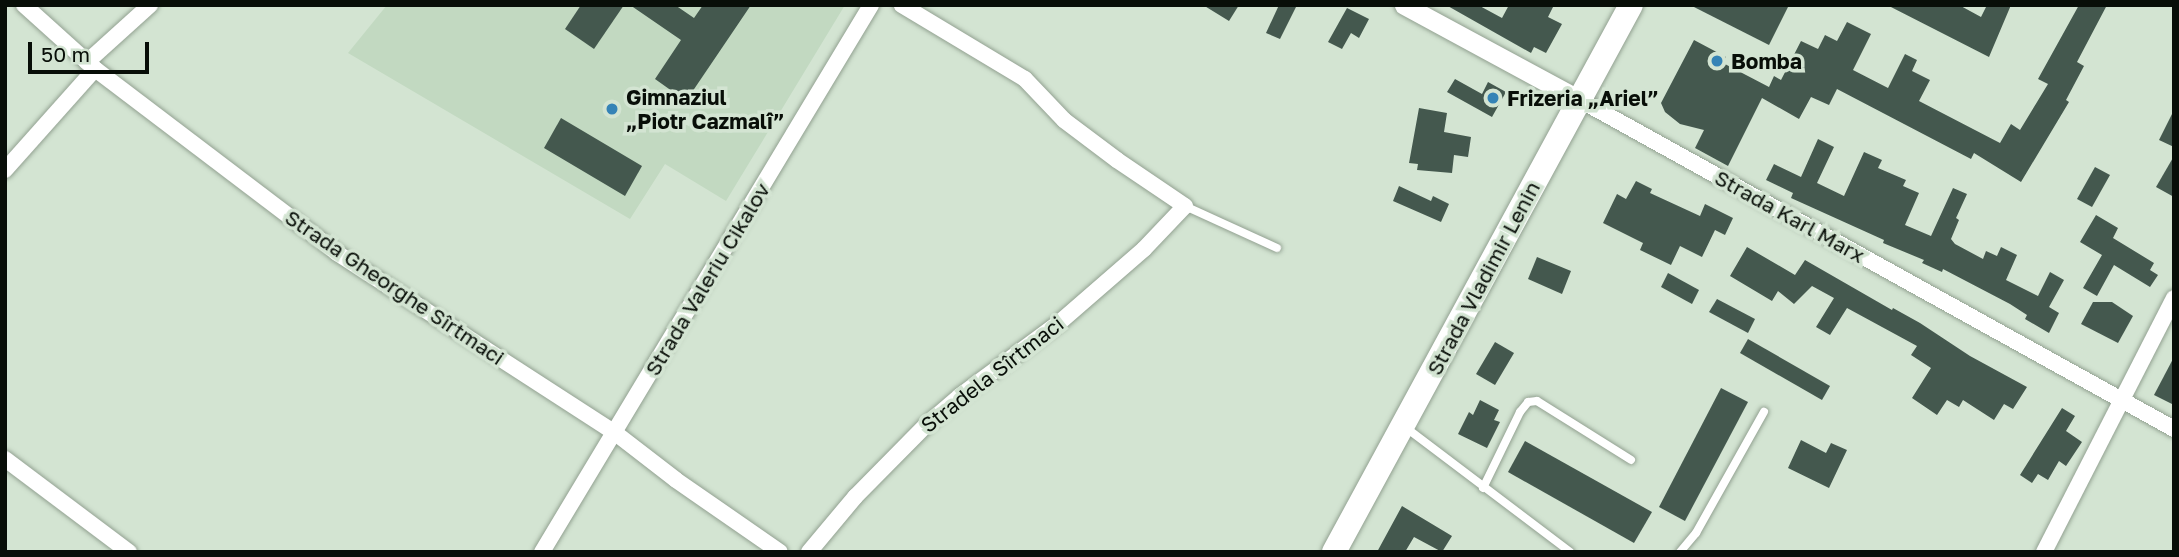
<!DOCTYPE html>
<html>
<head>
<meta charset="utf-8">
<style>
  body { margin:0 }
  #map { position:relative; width:2179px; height:557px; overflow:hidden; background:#d3e4d2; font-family:"Golos Text",sans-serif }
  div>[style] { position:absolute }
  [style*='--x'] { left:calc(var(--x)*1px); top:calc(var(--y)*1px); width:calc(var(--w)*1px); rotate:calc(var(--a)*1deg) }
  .built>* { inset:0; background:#c2d9c1 }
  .building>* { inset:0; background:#44584e }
  .roads { filter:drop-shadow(0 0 2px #92a191) drop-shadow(0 0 2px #92a191) }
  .service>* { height:8px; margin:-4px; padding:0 4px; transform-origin:4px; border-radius:4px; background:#fff }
  .minor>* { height:16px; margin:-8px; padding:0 8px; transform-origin:8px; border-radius:8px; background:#fff }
  .tertiary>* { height:19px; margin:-9.5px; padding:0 9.5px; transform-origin:9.5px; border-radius:9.5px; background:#fff }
  .primary>* { height:24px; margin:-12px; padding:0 12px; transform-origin:12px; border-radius:12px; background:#fff }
  .dots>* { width:19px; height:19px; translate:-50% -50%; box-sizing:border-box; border:4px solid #d3e4d2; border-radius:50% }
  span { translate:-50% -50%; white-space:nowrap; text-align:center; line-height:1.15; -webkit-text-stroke:7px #d3e4d2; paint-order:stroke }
  .poi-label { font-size:21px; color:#080e08; font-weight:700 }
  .left { translate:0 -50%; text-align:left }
  .street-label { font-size:21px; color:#080e08 }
  .frame { position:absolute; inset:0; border:7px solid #080e08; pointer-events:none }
  .scale { position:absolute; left:28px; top:42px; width:121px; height:32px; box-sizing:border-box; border:4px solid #080e08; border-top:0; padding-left:9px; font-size:21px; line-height:24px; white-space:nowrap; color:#080e08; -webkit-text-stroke:5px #d3e4d2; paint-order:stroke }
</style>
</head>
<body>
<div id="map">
  <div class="built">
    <div style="clip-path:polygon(387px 5px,845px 5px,726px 201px,665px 164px,630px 219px,348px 53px)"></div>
  </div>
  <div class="building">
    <div style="clip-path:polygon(581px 5px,624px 5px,594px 49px,565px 29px)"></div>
    <div style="clip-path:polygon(630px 5px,675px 5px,694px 18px,703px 5px,751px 5px,686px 101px,655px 79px,681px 40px)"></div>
    <div style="clip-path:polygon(1203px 5px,1239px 5px,1229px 21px)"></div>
    <div style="clip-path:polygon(1279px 5px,1297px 5px,1280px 39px,1266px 33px)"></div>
    <div style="clip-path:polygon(1446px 5px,1478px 5px,1502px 18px,1509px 5px,1554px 5px,1548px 17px,1562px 24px,1546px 53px,1534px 47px,1531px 53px)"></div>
    <div style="clip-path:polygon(1690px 5px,1789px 5px,1769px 45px)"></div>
    <div style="clip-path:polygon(1887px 5px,1959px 5px,1981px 17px,1987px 5px,2011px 5px,1989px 57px)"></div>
    <div style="clip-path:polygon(2079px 5px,2107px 5px,2077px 62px,2084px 66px,2066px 100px,2069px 102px,2021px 182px,1974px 153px,1971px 159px,1837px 89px,1829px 105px,1811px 97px,1799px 119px,1762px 98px,1728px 166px,1695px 148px,1704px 130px,1680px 124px,1665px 112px,1661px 103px,1694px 40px,1726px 57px,1723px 63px,1769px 87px,1774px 76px,1781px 80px,1801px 41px,1818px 49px,1825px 35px,1837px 41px,1847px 22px,1871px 34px,1853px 70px,1888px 88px,1905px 54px,1917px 60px,1912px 71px,1930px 80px,1919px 101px,2000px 143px,2011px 124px,2020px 130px,2048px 84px,2038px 79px)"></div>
    <div style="clip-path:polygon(1347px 8px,1369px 19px,1359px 38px,1351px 33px,1342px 49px,1328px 42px)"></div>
    <div style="clip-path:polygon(1455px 79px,1482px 94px,1488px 82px,1506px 92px,1492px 117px,1447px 92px)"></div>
    <div style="clip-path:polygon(1419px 108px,1447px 113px,1444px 132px,1471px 137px,1468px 157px,1454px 155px,1452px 173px,1417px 170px,1418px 164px,1409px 163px)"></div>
    <div style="clip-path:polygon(2174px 110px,2174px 147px,2159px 140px)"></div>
    <div style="clip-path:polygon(561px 118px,642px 166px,625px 196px,544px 148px)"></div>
    <div style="clip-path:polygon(1818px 139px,1834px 147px,1817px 183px,1844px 196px,1864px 152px,1882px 160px,1878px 168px,1906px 180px,1903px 186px,1919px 193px,1905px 225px,1931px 236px,1953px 188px,1967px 194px,1956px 218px,1959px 220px,1951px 239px,1955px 244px,1983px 259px,1986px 251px,1997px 256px,2001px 247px,2017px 255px,2006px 280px,2038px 296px,2050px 272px,2064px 280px,2049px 307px,2059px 313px,2049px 333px,2025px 319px,2027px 315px,2010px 304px,1943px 269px,1942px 272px,1922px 263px,1924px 260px,1883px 243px,1884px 240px,1791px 198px,1793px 193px,1766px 180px,1774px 164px,1801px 177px)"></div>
    <div style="clip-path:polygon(2174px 156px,2174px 197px,2156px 187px)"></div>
    <div style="clip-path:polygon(2095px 167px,2110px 175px,2092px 207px,2077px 199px)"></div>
    <div style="clip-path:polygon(1636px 181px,1652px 189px,1650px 193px,1700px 216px,1705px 204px,1733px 218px,1725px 235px,1715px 230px,1702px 257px,1680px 246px,1671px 265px,1640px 250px,1643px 243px,1603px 223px,1617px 194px,1626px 199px)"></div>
    <div style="clip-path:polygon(1399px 186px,1431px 201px,1433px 196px,1449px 204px,1441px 222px,1393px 201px)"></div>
    <div style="clip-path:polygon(2096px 215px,2118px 228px,2113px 238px,2154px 263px,2150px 270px,2158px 275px,2150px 287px,2114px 265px,2097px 296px,2083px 288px,2102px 255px,2080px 242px)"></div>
    <div style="clip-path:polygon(1747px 247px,1795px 275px,1805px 260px,1892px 310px,1893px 308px,1920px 323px,1970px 356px,2027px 387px,2013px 409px,2004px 404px,1994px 420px,1963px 400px,1959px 407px,1947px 400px,1937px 415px,1912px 398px,1931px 368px,1911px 355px,1917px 346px,1847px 308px,1830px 335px,1816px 327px,1834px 298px,1812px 286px,1794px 304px,1778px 291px,1772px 301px,1730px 276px)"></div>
    <div style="clip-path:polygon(1537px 257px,1571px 271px,1562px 294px,1528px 279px)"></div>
    <div style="clip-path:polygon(1668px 273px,1699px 290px,1692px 304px,1661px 287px)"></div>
    <div style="clip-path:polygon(1717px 299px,1755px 319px,1748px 333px,1709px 312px)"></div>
    <div style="clip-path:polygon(2093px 302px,2112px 302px,2133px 316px,2118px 343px,2081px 324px)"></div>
    <div style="clip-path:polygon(1748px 339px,1830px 386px,1822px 400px,1740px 353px)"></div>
    <div style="clip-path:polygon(1495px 342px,1514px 353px,1495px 385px,1476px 374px)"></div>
    <div style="clip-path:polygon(2174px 357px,2174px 405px,2154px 395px)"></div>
    <div style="clip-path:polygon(1721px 388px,1748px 402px,1685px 521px,1659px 507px)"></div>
    <div style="clip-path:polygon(1480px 400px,1499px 410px,1494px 420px,1500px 422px,1487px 448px,1458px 434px,1469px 412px,1473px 415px)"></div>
    <div style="clip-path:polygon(2062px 408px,2075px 416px,2066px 431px,2082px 442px,2066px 466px,2059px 461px,2048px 480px,2038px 474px,2032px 483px,2020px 475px)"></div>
    <div style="clip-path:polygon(1801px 440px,1826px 453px,1831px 443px,1847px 450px,1829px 488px,1788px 468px)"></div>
    <div style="clip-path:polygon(1525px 441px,1652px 512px,1634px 543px,1508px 472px)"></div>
    <div style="clip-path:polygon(1402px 506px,1452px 536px,1442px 552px,1414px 537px,1405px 552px,1377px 552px)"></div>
  </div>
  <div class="roads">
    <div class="service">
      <div style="--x:1185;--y:206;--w:101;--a:24.5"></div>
      <div style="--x:1405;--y:427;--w:207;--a:37.1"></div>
      <div style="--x:1483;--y:488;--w:85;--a:-64"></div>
      <div style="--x:1520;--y:412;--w:13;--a:-51"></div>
      <div style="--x:1528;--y:402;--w:9;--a:-6"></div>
      <div style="--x:1537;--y:401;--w:111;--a:32.1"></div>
      <div style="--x:1680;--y:552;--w:25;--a:-50"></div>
      <div style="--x:1696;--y:533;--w:139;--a:-60.7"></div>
    </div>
    <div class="minor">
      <div style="--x:24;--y:5;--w:96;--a:42"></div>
      <div style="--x:95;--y:69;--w:304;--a:37.2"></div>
      <div style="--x:337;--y:253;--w:330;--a:32.9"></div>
      <div style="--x:614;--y:432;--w:78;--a:37.7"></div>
      <div style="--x:676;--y:480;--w:126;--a:34.7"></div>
      <div style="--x:87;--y:62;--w:85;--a:-42.1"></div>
      <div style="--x:1580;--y:100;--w:679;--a:28.98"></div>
      <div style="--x:5;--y:170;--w:135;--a:-48.3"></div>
      <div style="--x:5;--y:459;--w:155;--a:36.9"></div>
      <div style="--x:542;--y:552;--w:638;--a:-58.97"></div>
      <div style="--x:809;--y:552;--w:72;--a:-50.1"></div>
      <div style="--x:855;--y:497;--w:100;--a:-45.4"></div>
      <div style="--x:925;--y:426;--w:46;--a:-40.6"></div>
      <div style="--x:960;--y:396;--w:124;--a:-36.5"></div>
      <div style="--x:1060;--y:322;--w:111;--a:-41"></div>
      <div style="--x:1144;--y:249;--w:59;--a:-46.4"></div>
      <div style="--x:1185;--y:206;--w:82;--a:-145.9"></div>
      <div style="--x:1117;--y:160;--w:66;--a:-143"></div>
      <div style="--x:1064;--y:120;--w:57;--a:-133.6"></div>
      <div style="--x:1025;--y:79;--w:144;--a:-149"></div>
      <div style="--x:2044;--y:552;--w:285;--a:-62.9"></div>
    </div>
    <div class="tertiary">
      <div style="--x:1404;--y:5;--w:200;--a:28.4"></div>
    </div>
    <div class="primary">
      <div style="--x:1334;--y:552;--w:622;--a:-61.5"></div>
    </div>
  </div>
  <div class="dots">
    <div style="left:1717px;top:61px;background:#3583b6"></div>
    <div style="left:1493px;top:98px;background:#3583b6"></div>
    <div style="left:612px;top:109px;background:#3583b6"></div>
  </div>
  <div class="poi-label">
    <span class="left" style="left:1731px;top:61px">Bomba</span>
    <span class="left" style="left:626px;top:109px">Gimnaziul<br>„Piotr Cazmalî”</span>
    <span class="left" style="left:1507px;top:98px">Frizeria „Ariel”</span>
  </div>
  <div class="street-label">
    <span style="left:1790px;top:216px;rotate:29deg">Strada Karl Marx</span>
    <span style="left:1483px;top:278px;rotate:-62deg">Strada Vladimir Lenin</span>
    <span style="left:707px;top:279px;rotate:-59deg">Strada Valeriu Cikalov</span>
    <span style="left:395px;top:287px;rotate:34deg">Strada Gheorghe Sîrtmaci</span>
    <span style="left:992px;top:374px;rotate:-38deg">Stradela Sîrtmaci</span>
  </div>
  <div class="frame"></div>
  <div class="scale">50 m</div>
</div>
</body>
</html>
